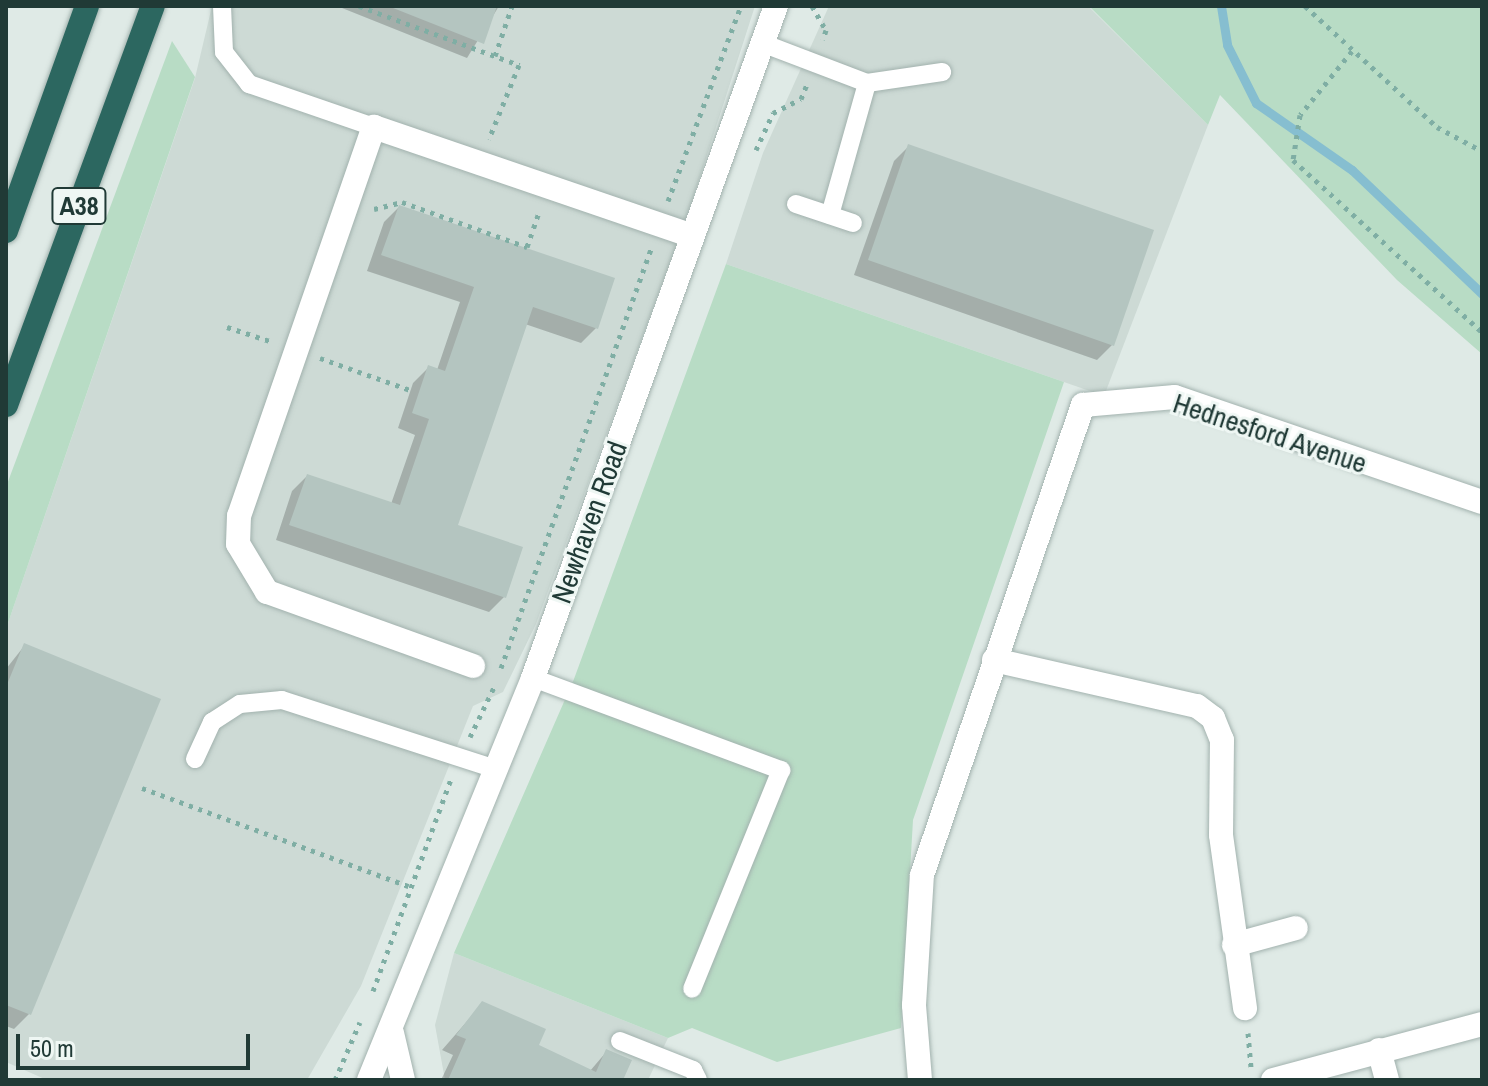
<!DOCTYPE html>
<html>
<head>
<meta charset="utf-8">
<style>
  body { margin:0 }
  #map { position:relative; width:1488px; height:1086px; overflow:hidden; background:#dfeae6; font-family:"Archivo Narrow",sans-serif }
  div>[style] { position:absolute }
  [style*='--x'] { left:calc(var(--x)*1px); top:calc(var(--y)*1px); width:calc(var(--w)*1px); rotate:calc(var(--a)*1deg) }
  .built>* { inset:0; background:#cddad5 }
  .green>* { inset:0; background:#b8dcc5 }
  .shadow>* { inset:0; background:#0003 }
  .stream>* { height:9px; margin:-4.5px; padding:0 4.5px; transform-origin:4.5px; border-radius:4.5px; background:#86bed0 }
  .building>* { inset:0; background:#b4c5c0 }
  .path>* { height:5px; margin-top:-2.5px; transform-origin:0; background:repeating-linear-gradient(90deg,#7faea4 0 4px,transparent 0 10px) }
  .roads { filter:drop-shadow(0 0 2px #a2b2ae) drop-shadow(0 0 2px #a2b2ae) }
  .lane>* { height:18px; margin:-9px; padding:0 9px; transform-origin:9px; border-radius:9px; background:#fff }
  .street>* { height:24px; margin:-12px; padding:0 12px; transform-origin:12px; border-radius:12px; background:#fff }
  .secondary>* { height:24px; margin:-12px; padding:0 12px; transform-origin:12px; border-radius:12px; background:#fff }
  .highway>* { height:24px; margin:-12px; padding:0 12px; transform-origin:12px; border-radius:12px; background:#2c6760 }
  span { translate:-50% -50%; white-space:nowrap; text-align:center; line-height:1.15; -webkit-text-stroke:6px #eff7f4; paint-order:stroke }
  .shield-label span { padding:2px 6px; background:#eff7f4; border:2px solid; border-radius:6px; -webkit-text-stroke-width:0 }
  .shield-label { font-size:26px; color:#203a36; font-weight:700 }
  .street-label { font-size:28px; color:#203a36 }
  .frame { position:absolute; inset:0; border:8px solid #203a36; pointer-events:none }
  .scale { position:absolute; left:16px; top:1034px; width:234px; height:36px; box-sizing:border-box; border:4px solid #203a36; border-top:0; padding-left:10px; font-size:24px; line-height:28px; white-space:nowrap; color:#203a36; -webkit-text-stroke:6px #eff7f4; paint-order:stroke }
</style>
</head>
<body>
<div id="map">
  <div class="built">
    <div style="clip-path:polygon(212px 6px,755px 6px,688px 214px,536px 624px,503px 692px,473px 706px,361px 986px,307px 1080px,47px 1080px,6px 1062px,6px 629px,195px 78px)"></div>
    <div style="clip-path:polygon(829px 6px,1088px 6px,1208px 125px,1104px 396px,726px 264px,763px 153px)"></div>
    <div style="clip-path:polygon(454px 953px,668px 1038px,648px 1080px,445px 1080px,435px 1025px)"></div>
  </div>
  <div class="green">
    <div style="clip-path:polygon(1089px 6px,1482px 6px,1482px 354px,1397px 280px,1220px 95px,1208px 125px)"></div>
    <div style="clip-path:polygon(172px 41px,195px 77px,6px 629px,6px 487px)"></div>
    <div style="clip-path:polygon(726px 264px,1064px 382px,913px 820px,901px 1028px,777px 1062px,692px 1028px,668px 1038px,454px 953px,574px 679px)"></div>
  </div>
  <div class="shadow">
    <div style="clip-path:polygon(337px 6px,499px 6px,467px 58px)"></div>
    <div style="clip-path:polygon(909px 146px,1112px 345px,1097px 360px,854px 275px,894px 161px)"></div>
    <div style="clip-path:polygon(399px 207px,596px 328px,581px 343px,525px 324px,456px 526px,504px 597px,489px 612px,276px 540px,292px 491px,307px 476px,391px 504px,415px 435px,398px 428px,413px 383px,428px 368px,437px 370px,460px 302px,367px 271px,384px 222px)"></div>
    <div style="clip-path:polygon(25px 645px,29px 1014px,14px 1029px,6px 1026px,6px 669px)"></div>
    <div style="clip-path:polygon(483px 1003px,537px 1046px,590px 1071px,607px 1051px,620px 1080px,441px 1080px,453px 1055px,442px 1050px)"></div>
  </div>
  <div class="stream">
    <div style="--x:1221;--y:6;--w:39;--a:81"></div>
    <div style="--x:1227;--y:45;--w:65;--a:63.4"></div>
    <div style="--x:1256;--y:103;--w:117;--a:34.9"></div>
    <div style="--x:1352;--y:170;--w:180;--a:43.6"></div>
  </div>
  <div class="building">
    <div style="clip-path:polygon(388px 6px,497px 6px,484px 44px)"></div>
    <div style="clip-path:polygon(908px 144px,1154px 230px,1114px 346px,868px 260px)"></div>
    <div style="clip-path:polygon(399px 205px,615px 278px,598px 329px,533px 307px,488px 439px,458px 525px,523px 547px,506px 598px,289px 525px,307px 474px,400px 505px,429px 419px,412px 413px,428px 365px,445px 371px,474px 287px,381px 255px)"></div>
    <div style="clip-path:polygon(24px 643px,161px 699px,31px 1015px,6px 1005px,6px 687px)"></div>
    <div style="clip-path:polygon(482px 1001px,546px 1029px,539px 1045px,596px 1072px,606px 1049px,632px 1060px,623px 1080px,448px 1080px,466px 1039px,456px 1035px)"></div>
  </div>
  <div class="path">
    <div style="--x:359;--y:6;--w:171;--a:20.2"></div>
    <div style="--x:519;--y:65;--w:80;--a:112.1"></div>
    <div style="--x:812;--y:6;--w:28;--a:60"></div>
    <div style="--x:826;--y:30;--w:10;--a:107"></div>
    <div style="--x:1305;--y:6;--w:179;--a:42.5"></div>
    <div style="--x:1437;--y:127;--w:51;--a:28.1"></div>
    <div style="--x:1352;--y:51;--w:82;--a:129.1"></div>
    <div style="--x:1300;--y:115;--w:46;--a:98.8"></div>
    <div style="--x:1293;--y:160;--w:256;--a:42.3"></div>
    <div style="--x:495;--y:56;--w:53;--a:-71.2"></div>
    <div style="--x:756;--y:150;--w:41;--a:-65.3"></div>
    <div style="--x:773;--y:113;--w:31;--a:-27"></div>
    <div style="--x:801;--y:99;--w:16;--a:-68"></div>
    <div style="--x:668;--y:201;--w:208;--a:-69.5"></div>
    <div style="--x:374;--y:209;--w:29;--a:-14"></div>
    <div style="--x:402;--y:202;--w:133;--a:19.8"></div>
    <div style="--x:527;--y:247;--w:37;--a:-71"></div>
    <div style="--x:227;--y:327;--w:48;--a:18.1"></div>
    <div style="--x:320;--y:358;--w:99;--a:19.5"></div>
    <div style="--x:501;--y:668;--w:446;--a:-70.3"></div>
    <div style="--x:470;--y:737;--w:58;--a:-64.3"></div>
    <div style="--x:142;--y:788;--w:284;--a:20.2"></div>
    <div style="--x:373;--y:991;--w:226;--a:-69.8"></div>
    <div style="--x:1248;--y:1033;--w:34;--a:85"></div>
    <div style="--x:335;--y:1080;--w:63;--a:-66.7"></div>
  </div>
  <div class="roads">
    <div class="lane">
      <div style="--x:222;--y:6;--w:46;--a:87.5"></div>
      <div style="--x:224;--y:52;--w:41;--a:52"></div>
      <div style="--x:249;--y:84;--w:132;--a:19"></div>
      <div style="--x:762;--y:43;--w:112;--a:20.9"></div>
      <div style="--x:867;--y:83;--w:76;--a:-8.3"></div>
      <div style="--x:796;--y:204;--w:60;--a:18.4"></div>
      <div style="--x:830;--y:215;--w:137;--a:-74.3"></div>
      <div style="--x:533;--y:678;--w:265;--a:20.4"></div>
      <div style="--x:781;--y:770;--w:236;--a:112.1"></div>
      <div style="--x:195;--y:759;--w:41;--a:-65.3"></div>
      <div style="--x:212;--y:722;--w:33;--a:-33"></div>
      <div style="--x:240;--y:704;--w:42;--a:-5.4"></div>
      <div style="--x:282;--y:700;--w:224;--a:17.9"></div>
      <div style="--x:620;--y:1041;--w:79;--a:21.7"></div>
      <div style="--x:693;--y:1070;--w:11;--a:63"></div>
    </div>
    <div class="street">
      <div style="--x:994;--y:660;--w:208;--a:12.8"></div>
      <div style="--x:1197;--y:706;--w:20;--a:37"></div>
      <div style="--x:1213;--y:718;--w:24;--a:68"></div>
      <div style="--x:1222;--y:740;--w:95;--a:90.6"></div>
      <div style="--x:1221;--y:835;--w:175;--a:82.1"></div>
      <div style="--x:473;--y:666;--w:219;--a:-160.2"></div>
      <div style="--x:267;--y:592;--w:56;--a:-121.1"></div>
      <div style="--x:238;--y:544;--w:28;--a:-88"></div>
      <div style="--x:239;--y:516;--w:412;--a:-70.9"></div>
      <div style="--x:374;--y:127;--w:336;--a:18.9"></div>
      <div style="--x:1234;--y:945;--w:64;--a:-15.3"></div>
      <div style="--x:1379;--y:1050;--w:31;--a:75"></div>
      <div style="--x:920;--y:1080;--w:75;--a:-94.6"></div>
      <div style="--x:914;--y:1005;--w:130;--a:-86.5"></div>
      <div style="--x:922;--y:875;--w:497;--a:-71.1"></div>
      <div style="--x:1083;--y:405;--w:92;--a:-5"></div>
      <div style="--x:1175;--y:397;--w:324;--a:18.9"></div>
      <div style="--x:1273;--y:1080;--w:216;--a:-15"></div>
    </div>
    <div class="secondary">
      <div style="--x:392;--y:1033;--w:48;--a:76.8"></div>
      <div style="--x:369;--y:1080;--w:434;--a:-67.8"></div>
      <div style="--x:533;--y:678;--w:715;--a:-70.12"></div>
    </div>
    <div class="highway">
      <div style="--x:6;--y:231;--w:239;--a:-70.2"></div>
      <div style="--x:6;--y:405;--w:425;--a:-69.8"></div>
    </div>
  </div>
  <div class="shield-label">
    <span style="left:79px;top:206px">A38</span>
  </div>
  <div class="street-label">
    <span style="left:1270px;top:433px;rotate:18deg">Hednesford Avenue</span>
    <span style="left:589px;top:522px;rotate:-70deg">Newhaven Road</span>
  </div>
  <div class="frame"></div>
  <div class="scale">50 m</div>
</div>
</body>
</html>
